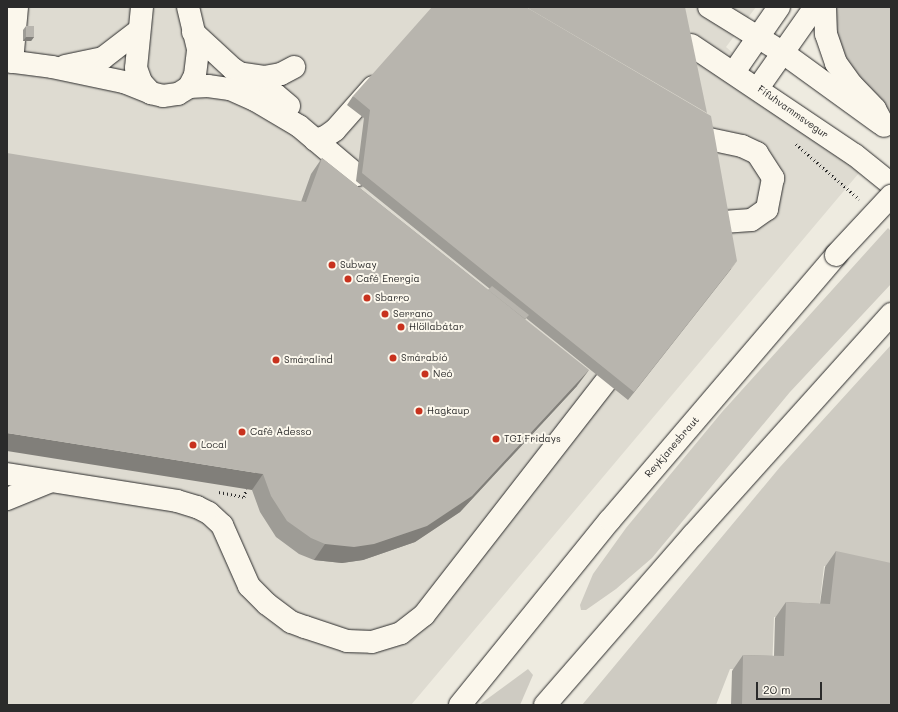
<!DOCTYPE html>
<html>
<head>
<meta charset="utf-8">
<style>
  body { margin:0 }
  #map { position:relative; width:898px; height:712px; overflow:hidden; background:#eeebe0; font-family:Mali,sans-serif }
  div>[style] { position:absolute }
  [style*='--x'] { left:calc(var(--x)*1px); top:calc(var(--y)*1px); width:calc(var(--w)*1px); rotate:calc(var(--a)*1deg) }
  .built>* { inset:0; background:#dedbd1 }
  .green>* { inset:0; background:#cecbc2 }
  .path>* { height:2.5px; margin-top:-1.25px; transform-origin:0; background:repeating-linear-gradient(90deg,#2b2b2b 0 1px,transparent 0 4px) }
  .roads { filter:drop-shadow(0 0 1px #2b2b2b) drop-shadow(0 0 1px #2b2b2b) }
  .minor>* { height:22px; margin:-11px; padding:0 11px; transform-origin:11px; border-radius:11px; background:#fbf7ec }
  .major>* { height:22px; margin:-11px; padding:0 11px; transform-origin:11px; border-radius:11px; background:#fbf7ec }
  .highway>* { height:22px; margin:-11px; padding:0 11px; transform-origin:11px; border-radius:11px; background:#fbf7ec }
  .bridges { filter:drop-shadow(0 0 1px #2b2b2b) drop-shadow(0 0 1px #2b2b2b) }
  .highway-bridge>* { height:22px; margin:-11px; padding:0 11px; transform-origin:11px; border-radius:11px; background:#fbf7ec }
  .wall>* { inset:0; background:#9e9c96 }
  .shaded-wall>* { inset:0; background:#817f7a }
  .building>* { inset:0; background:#b8b5ae }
  .dots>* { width:11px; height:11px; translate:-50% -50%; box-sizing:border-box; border:2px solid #fbf7ec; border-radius:50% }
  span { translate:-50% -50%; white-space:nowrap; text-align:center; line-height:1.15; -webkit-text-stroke:4px #fbf7ec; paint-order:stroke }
  .street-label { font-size:10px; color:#2b2b2b }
  .poi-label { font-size:10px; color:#2b2b2b }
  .left { translate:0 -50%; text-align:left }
  .frame { position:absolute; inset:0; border:8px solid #2b2b2b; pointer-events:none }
  .scale { position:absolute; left:756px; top:682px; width:66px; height:18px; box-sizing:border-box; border:2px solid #2b2b2b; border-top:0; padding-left:5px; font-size:12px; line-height:14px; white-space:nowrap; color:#2b2b2b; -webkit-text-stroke:3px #fbf7ec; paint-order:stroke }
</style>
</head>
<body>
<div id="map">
  <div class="built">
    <div style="clip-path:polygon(7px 7px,756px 7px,726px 47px,864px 167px,411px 705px,7px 705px)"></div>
  </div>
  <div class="green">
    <div style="clip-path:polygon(834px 7px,891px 7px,891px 119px,861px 86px,835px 38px)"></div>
    <div style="clip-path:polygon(888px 228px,891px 231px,891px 284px,790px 392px,652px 558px,616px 589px,586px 610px,581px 610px,580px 605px,593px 574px,626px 528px,722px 412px)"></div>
    <div style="clip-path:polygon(891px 345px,891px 579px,824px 566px,818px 619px,774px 617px,772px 671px,730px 669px,716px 705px,582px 705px,780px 467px)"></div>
    <div style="clip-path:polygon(528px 669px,533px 675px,520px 705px,479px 705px)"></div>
  </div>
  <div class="path">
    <div style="--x:796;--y:144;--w:84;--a:41.1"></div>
    <div style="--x:219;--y:492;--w:25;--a:11"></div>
    <div style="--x:244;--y:497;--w:8;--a:-76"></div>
  </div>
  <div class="roads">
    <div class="minor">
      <div style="--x:142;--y:7;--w:61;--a:95.6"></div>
      <div style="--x:136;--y:68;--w:15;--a:70"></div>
      <div style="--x:141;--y:82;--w:15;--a:48"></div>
      <div style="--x:151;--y:93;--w:12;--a:14"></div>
      <div style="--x:163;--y:96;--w:15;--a:-8"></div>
      <div style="--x:178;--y:94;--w:13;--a:-32"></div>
      <div style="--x:189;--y:87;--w:13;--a:-63"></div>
      <div style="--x:195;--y:75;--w:26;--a:-83"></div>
      <div style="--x:198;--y:49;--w:43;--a:-103.4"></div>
      <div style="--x:193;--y:32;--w:54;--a:42.8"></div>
      <div style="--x:233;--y:69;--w:50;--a:31.2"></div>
      <div style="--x:276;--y:95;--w:17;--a:40"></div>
      <div style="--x:7;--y:61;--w:45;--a:7.6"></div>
      <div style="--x:52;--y:67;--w:74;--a:11.8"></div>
      <div style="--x:124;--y:82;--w:29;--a:22"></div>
      <div style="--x:12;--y:62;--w:55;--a:-84.8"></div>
      <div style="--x:65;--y:66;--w:39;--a:-12"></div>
      <div style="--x:103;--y:58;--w:44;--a:-37.6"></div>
      <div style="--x:245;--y:74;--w:19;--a:9"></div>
      <div style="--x:264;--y:77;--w:17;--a:-10"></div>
      <div style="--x:281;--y:74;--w:15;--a:-28"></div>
      <div style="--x:189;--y:87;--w:19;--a:-3"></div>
      <div style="--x:208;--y:86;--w:22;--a:8"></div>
      <div style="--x:230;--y:89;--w:27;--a:24"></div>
      <div style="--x:255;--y:100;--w:51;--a:30.6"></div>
      <div style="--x:299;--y:126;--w:76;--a:40.2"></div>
      <div style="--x:687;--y:132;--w:9;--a:27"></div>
      <div style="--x:695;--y:136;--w:48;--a:12"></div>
      <div style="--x:742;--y:146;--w:17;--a:25"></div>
      <div style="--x:757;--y:153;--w:30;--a:57"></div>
      <div style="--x:773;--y:178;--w:32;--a:101"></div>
      <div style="--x:767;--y:209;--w:19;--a:145"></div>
      <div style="--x:751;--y:220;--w:28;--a:176"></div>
      <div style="--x:315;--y:140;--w:10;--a:-17"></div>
      <div style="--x:325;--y:137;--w:12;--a:-35"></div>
      <div style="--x:335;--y:130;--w:57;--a:-48.5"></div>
      <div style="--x:7;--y:474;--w:172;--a:9"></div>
      <div style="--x:177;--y:501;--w:21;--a:17"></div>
      <div style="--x:197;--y:507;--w:13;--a:27"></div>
      <div style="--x:209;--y:513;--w:18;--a:43"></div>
      <div style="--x:222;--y:525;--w:67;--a:66.1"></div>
      <div style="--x:249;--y:586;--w:25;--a:45"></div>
      <div style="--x:267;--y:604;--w:30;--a:37"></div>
      <div style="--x:291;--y:622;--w:15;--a:20"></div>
      <div style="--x:305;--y:627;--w:44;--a:18.4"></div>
      <div style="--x:347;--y:641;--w:25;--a:2"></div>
      <div style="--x:372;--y:642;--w:30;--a:-17"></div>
      <div style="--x:401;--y:633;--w:29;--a:-38"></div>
      <div style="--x:424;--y:615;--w:326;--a:-52.1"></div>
      <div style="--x:7;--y:499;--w:45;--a:-22"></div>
    </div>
    <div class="major">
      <div style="--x:709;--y:7;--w:86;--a:31.7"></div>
      <div style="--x:782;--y:52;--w:122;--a:36"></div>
      <div style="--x:691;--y:45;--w:197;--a:33.9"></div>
      <div style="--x:855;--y:155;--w:46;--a:38.9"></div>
    </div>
    <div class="highway">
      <div style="--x:825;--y:7;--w:27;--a:88"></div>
      <div style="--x:826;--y:34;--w:31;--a:71"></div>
      <div style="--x:836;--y:63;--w:27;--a:54"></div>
      <div style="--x:852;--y:85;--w:33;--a:46"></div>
      <div style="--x:875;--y:109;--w:19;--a:62"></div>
      <div style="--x:734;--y:72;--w:79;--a:-55.3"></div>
      <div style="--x:758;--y:88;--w:99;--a:-54.9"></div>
      <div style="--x:460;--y:705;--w:238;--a:-51"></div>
      <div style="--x:610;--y:520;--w:348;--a:-49.5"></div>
      <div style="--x:545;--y:705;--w:225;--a:-49"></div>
      <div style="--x:693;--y:535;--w:297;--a:-48.1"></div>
    </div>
  </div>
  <div class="bridges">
    <div class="highway-bridge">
      <div style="--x:836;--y:255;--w:81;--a:-47"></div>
    </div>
  </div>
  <div class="wall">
    <div style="clip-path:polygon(26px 26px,34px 37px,31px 41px,23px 41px,23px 30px)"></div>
    <div style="clip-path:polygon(353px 96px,731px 269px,628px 400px,526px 318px,525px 320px,577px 386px,460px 512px,415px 542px,363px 560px,342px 563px,314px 560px,299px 554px,276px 537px,260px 512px,252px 490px,301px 202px,311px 174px,322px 158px,488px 290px,490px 289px,356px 181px,364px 118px,347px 105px)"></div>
    <div style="clip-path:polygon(836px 551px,891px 705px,731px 705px,732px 671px,743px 655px,774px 656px,775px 618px,786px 602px,820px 604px,825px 567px)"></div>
  </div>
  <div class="shaded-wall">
    <div style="clip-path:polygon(26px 37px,34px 37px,31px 41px,23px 41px)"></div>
    <div style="clip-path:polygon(737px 261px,731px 269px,628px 400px,634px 392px)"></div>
    <div style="clip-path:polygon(589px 370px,577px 386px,460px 512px,415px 542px,363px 560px,342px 563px,314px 560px,325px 544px)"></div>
    <div style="clip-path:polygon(7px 433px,263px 474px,252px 490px,7px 451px)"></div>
  </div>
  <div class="building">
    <div style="clip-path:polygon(432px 7px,526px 7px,711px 116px,737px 261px,634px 392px,362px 173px,370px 110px,353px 96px)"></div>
    <div style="clip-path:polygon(526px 7px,685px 7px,707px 113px)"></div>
    <div style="clip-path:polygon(26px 26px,34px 26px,34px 37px,26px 37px)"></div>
    <div style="clip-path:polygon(7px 153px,306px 202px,322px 158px,589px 370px,472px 496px,427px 526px,374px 544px,354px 547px,325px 544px,311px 538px,287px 521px,271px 496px,263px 474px,7px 433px)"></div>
    <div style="clip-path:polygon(492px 286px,529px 315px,525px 319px,488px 290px)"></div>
    <div style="clip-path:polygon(836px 551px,891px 563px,891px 705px,742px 705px,743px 655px,784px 656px,786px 602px,830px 604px)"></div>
  </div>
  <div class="dots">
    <div style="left:332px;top:265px;background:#c8321e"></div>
    <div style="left:348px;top:279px;background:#c8321e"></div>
    <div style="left:367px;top:298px;background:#c8321e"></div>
    <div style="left:385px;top:314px;background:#c8321e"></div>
    <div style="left:401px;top:327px;background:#c8321e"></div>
    <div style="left:393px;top:358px;background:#c8321e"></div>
    <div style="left:276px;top:360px;background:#c8321e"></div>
    <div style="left:425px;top:374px;background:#c8321e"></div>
    <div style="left:419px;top:411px;background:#c8321e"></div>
    <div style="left:242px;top:432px;background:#c8321e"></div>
    <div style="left:496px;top:439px;background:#c8321e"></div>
    <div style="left:193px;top:445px;background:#c8321e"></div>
  </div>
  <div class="street-label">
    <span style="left:793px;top:112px;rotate:35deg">Fífuhvammsvegur</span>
    <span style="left:672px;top:447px;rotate:-49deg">Reykjanesbraut</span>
  </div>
  <div class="poi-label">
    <span class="left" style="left:340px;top:265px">Subway</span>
    <span class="left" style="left:356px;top:279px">Café Energia</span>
    <span class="left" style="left:375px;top:298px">Sbarro</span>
    <span class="left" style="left:393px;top:314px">Serrano</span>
    <span class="left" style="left:409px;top:327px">Hlöllabátar</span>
    <span class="left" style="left:401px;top:358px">Smárabíó</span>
    <span class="left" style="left:284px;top:360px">Smáralind</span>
    <span class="left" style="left:433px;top:374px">Neó</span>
    <span class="left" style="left:427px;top:411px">Hagkaup</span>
    <span class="left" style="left:250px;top:432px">Café Adesso</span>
    <span class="left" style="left:504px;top:439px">TGI Fridays</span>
    <span class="left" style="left:201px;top:445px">Local</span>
  </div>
  <div class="frame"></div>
  <div class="scale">20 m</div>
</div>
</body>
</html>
